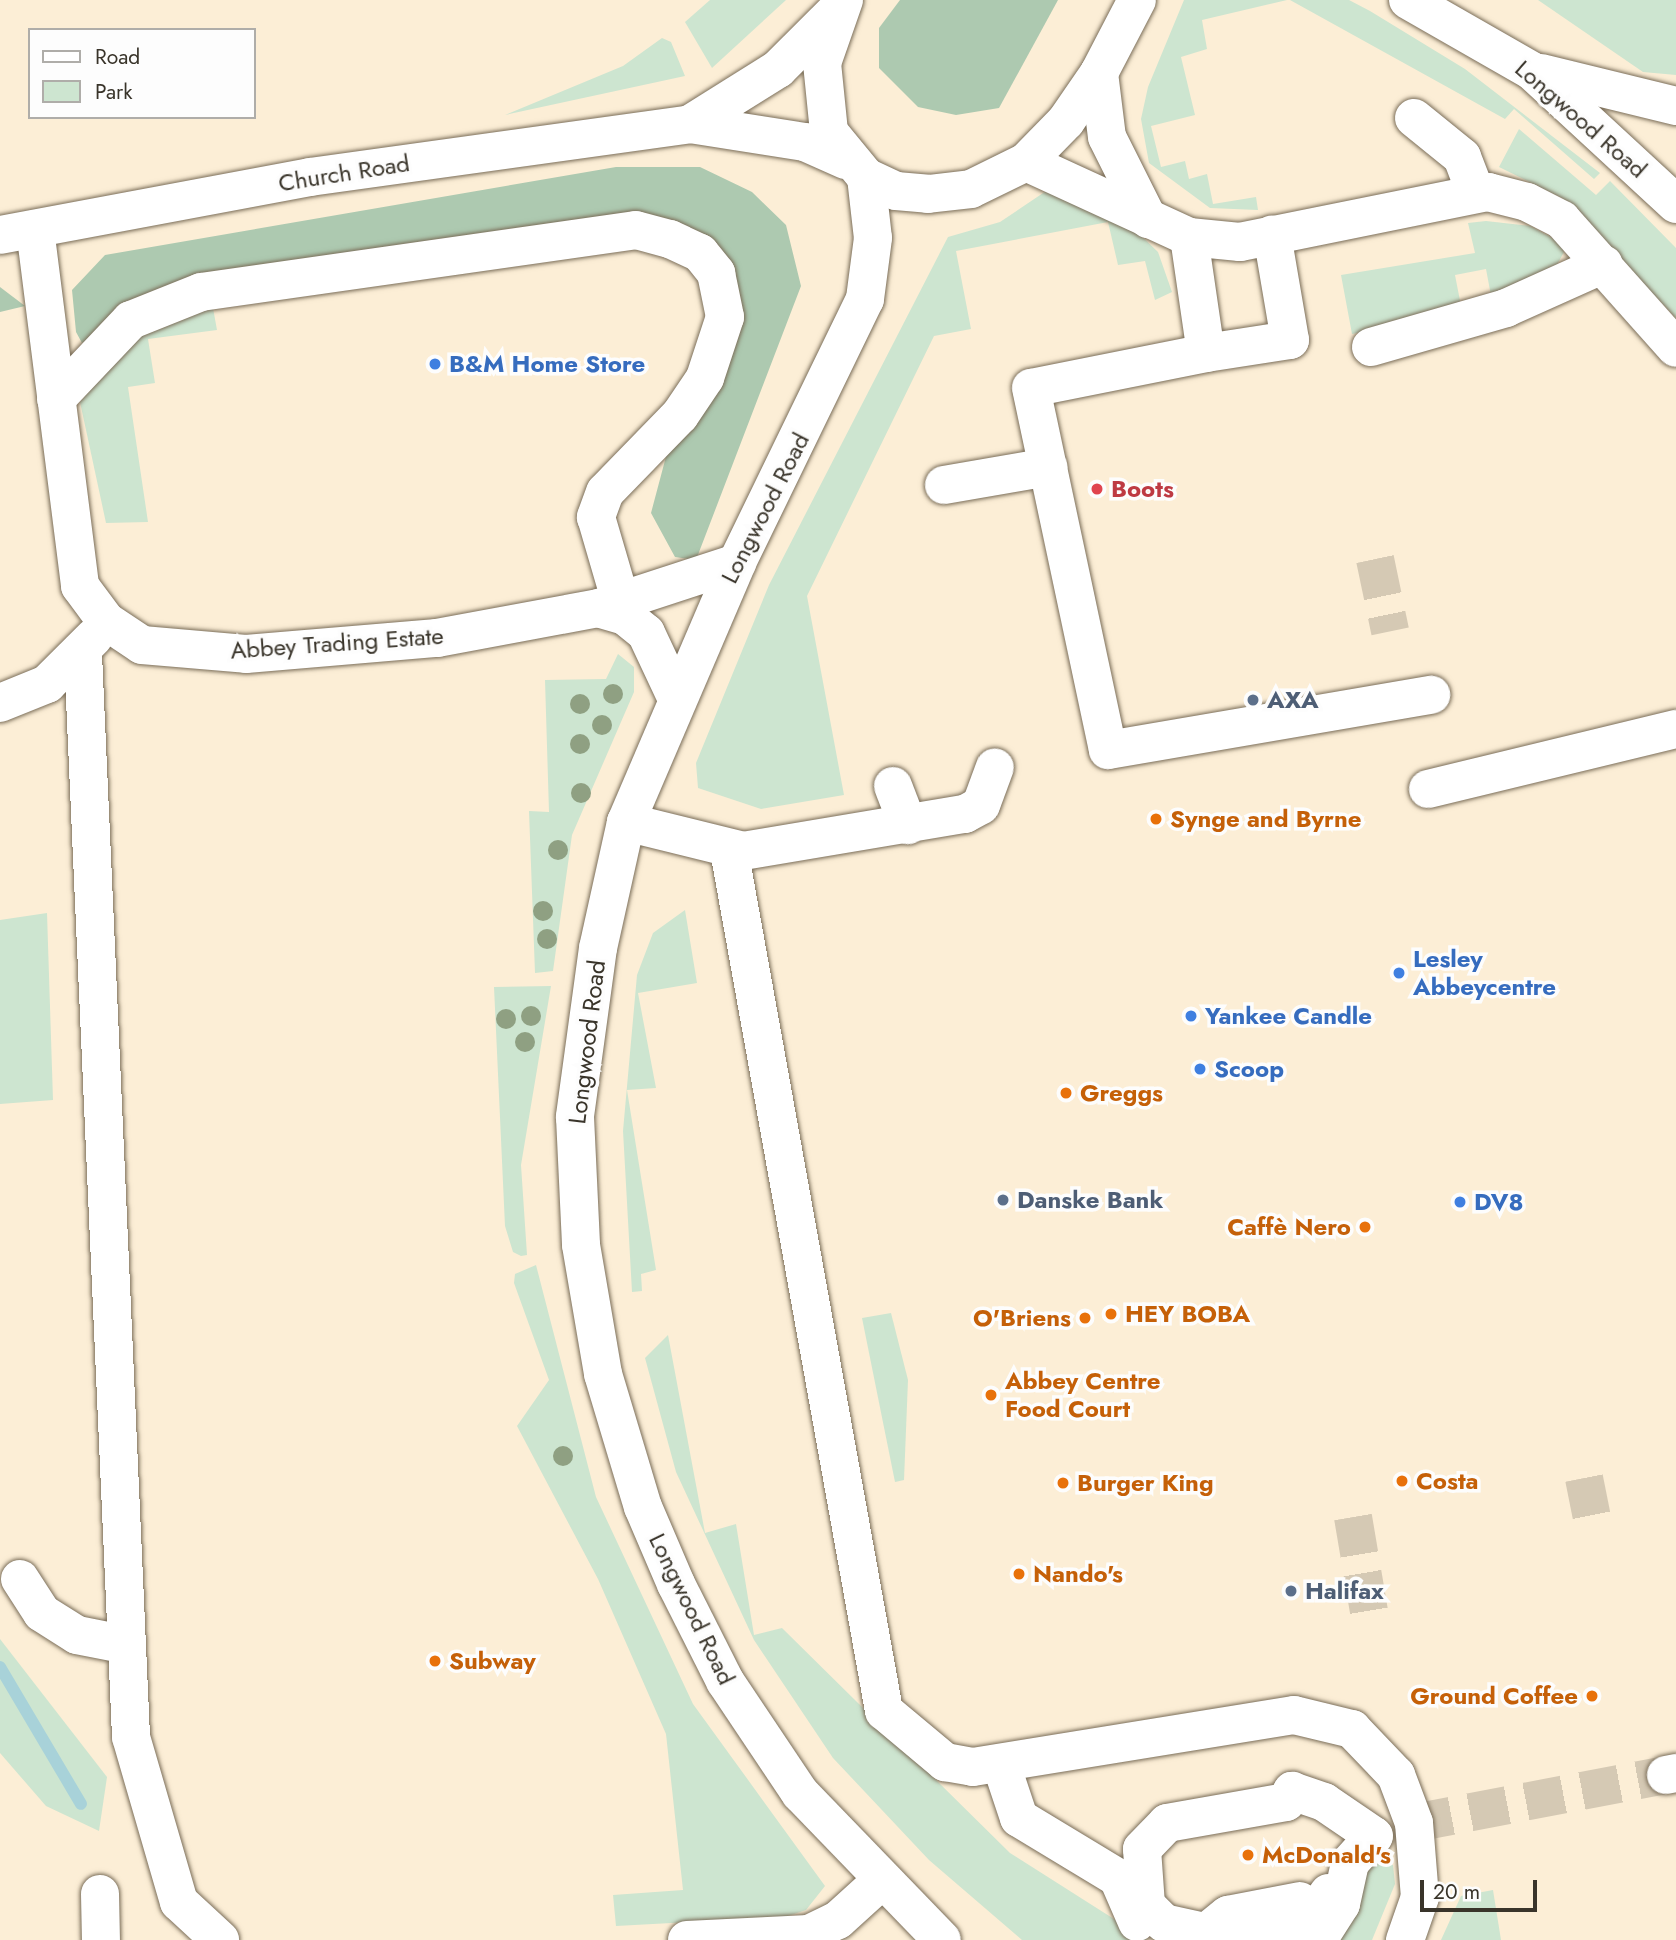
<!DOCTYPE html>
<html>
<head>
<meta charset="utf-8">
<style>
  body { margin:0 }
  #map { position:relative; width:1676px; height:1940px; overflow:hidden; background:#fceed6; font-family:Jost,sans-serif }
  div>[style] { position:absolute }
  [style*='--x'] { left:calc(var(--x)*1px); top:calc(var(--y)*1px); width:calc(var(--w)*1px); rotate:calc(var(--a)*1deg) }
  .green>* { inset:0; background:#cde5d0 }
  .forest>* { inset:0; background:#adc9b0 }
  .stream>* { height:12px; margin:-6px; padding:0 6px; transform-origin:6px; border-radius:6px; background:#a8d2d9 }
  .minor-tunnel>* { height:38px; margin-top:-19px; transform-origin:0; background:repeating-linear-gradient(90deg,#d5c9b4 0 38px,transparent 0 57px) }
  .roads { filter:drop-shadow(0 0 2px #7a6d58) drop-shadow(0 0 2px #7a6d58) }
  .minor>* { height:38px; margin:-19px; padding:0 19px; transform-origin:19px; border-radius:19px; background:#fff }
  .trees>* { width:20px; height:20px; margin:-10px; border-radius:50%; background:#8fa082 }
  .dots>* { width:19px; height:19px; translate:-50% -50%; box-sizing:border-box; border:4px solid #fdfdfd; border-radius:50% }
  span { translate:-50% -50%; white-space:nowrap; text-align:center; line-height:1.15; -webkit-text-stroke:7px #fdfdfd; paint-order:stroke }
  .street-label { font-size:24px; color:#39342a }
  .shop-label { font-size:24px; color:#366cbe; font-weight:700 }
  .left { translate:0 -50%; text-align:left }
  .health-label { font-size:24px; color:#be3a42; font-weight:700 }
  .service-label { font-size:24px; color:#4e5e75; font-weight:700 }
  .food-label { font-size:24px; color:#c56008; font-weight:700 }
  .right { translate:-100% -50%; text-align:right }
  .legend { position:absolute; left:28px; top:28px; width:228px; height:91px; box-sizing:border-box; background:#fdfdfd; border:2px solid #afada9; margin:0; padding:9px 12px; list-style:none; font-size:21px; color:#39342a }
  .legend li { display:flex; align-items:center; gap:14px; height:35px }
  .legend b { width:35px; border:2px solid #afada9 }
  .scale { position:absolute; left:1420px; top:1880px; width:117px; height:32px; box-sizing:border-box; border:4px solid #39342a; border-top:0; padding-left:9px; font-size:21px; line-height:24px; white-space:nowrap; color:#39342a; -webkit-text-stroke:5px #fdfdfd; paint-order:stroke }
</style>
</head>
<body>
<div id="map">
  <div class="green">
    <div style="clip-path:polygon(710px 0,786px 0,712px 68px,685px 22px)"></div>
    <div style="clip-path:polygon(1184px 0,1287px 0,1202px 20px,1207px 49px,1181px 57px,1195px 115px,1151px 126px,1161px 167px,1185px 161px,1189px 179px,1207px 174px,1213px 204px,1256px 197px,1258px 210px,1210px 208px,1149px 163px,1141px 119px,1148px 87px)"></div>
    <div style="clip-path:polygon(1290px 0,1349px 0,1370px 11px,1465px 69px,1600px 173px,1594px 179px,1514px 109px,1505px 119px)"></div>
    <div style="clip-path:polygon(1538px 0,1676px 0,1676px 75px,1643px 72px)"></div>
    <div style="clip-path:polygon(662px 38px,671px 42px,685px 76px,505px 115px,623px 66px)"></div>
    <div style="clip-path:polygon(1519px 129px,1596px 195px,1610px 181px,1676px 248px,1676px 318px,1562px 198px,1499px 167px)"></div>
    <div style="clip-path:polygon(1055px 185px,1134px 229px,1158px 252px,1172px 292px,1155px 300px,1145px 261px,1118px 265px,1108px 222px,956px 251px,971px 329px,934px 336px,807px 596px,844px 795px,761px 809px,698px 788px,696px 763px,769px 585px,948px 237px,1000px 222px)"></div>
    <div style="clip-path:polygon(1486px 221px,1530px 226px,1560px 242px,1564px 252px,1553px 272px,1492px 301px,1486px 269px,1455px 275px,1462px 311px,1352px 334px,1341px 275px,1475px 253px,1468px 223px)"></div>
    <div style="clip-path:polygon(213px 308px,217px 330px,148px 339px,155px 383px,128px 387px,148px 522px,106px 523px,80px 402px,142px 331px)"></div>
    <div style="clip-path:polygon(618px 654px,634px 667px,634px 692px,572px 835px,553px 971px,535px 973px,529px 811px,549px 812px,545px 680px,606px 679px)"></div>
    <div style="clip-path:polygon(685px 910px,697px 983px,638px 993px,656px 1088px,627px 1090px,656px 1270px,641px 1274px,642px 1291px,632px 1292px,623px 1131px,637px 975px,653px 933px)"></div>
    <div style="clip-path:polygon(47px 913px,53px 1100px,0 1104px,0 920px)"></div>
    <div style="clip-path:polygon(551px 986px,521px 1165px,527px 1255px,521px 1256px,513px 1252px,505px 1226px,494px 987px)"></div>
    <div style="clip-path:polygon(536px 1265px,596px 1497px,693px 1704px,825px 1886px,806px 1910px,785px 1917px,616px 1926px,613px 1895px,683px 1890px,666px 1734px,598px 1579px,517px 1426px,549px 1380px,514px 1283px,515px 1274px)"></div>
    <div style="clip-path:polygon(891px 1313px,908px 1380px,904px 1480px,895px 1482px,862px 1318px)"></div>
    <div style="clip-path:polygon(668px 1335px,705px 1533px,736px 1524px,754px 1635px,782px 1628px,1010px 1853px,1147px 1940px,1022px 1940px,929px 1860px,833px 1758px,754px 1640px,676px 1472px,645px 1358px)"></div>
    <div style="clip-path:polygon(0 1639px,107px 1777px,99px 1831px,46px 1806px,0 1753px)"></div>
    <div style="clip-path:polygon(1380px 1862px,1393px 1865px,1395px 1884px,1372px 1940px,1333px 1940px,1370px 1865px)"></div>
    <div style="clip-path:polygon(1493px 1890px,1501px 1940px,1441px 1940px,1461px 1896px)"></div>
  </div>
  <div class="forest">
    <div style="clip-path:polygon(900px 0,1058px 0,999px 108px,956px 115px,918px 107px,879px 68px,879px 28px)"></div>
    <div style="clip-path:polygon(616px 167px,700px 167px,752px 192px,786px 225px,801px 286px,696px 560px,675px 557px,651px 513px,672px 434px,725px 316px,670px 239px,215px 285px,82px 343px,76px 332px,72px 290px,105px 255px)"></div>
    <div style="clip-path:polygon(0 287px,25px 306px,0 312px)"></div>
  </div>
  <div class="stream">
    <div style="--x:0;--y:1667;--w:159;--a:59.4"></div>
  </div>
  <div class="minor-tunnel">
    <div style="--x:1375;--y:559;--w:74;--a:78.2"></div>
    <div style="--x:1584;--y:1478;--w:41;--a:78.7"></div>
    <div style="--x:1353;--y:1517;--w:96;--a:80.4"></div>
    <div style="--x:1414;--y:1823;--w:257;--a:-10.8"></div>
  </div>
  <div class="roads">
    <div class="minor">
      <div style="--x:844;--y:0;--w:67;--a:109.2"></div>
      <div style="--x:822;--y:63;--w:69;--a:84.2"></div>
      <div style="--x:829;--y:132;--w:58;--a:50.6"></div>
      <div style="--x:866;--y:177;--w:33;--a:25"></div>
      <div style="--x:896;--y:191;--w:32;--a:5"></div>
      <div style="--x:928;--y:194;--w:43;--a:-6.6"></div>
      <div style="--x:971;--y:189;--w:61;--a:-26.1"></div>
      <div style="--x:1026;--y:162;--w:57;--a:-45.7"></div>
      <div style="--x:1066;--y:121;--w:58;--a:-55.5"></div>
      <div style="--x:1099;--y:73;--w:82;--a:-62.5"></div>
      <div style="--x:1408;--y:0;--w:143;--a:29.8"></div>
      <div style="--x:1532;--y:71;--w:196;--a:42.7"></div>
      <div style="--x:1099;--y:73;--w:64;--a:82.9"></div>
      <div style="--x:1107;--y:137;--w:92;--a:63.4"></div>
      <div style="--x:1541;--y:73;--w:139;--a:13.7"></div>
      <div style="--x:1414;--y:118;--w:62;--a:39.1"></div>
      <div style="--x:1462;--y:157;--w:39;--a:69"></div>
      <div style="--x:690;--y:124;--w:104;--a:-32"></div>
      <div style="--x:778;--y:69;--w:79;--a:-45"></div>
      <div style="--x:1026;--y:162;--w:179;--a:24.7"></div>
      <div style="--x:1189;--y:237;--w:51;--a:5.6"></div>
      <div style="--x:1240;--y:242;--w:253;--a:-11.4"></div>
      <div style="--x:1488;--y:192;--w:40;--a:14.4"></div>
      <div style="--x:1527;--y:202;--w:39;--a:27"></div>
      <div style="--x:1562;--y:220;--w:171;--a:48.3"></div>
      <div style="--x:866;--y:177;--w:61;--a:83.5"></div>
      <div style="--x:873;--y:238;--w:62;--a:97.5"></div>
      <div style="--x:865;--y:299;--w:293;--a:115.9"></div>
      <div style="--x:737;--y:563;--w:282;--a:113.2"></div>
      <div style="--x:626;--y:822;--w:129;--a:102.5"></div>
      <div style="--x:598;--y:948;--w:171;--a:97.8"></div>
      <div style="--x:575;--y:1117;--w:128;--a:87.3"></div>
      <div style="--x:581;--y:1245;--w:131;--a:80.3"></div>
      <div style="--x:603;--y:1374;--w:139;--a:73.3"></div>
      <div style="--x:643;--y:1507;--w:84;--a:66.8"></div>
      <div style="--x:676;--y:1584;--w:109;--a:63.2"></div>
      <div style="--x:725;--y:1681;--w:135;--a:56.2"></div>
      <div style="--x:800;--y:1793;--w:204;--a:46"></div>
      <div style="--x:35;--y:229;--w:360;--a:82.8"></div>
      <div style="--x:80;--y:586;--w:44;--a:53.4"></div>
      <div style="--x:106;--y:621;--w:43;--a:33.7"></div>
      <div style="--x:142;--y:645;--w:104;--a:4.9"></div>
      <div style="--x:246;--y:654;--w:192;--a:-4.8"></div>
      <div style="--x:437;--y:638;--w:165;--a:-10.5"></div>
      <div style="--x:599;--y:608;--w:145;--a:-18.1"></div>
      <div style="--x:0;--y:235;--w:315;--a:-10.6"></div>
      <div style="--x:310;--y:177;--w:384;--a:-7.9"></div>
      <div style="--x:690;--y:124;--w:116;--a:8.9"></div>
      <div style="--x:805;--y:142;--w:44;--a:24.2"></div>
      <div style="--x:1189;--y:237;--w:117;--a:81.7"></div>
      <div style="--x:1206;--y:353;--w:85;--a:-8.8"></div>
      <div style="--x:1290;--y:340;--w:107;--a:-99.7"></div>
      <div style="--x:1371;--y:347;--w:141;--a:-16.1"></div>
      <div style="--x:1506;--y:308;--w:107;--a:-24.2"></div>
      <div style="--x:1206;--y:353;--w:178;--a:168.7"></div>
      <div style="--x:1031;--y:388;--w:370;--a:78"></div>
      <div style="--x:1108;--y:750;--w:328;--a:-9.7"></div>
      <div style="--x:56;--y:399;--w:109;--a:-46.5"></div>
      <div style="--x:131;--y:320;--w:75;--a:-21.8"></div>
      <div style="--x:201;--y:292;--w:439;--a:-8.1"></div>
      <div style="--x:636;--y:230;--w:35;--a:15"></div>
      <div style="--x:670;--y:239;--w:33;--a:25"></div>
      <div style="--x:700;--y:253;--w:26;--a:51"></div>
      <div style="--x:716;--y:273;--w:45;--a:78.4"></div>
      <div style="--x:725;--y:317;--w:64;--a:108.2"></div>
      <div style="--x:705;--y:378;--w:45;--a:124"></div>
      <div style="--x:680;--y:415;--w:107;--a:134.2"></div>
      <div style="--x:605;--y:492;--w:27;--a:110"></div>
      <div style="--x:596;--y:517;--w:103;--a:73.7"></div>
      <div style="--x:944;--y:485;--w:106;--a:-9.8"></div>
      <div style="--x:601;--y:609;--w:25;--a:16"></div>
      <div style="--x:625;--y:616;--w:27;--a:39"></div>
      <div style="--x:646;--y:633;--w:71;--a:64.9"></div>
      <div style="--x:83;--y:654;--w:1084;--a:87.46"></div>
      <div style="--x:131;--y:1737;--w:172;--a:73.8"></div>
      <div style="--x:179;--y:1902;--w:56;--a:42.8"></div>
      <div style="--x:0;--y:703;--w:51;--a:-22"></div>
      <div style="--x:47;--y:684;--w:66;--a:-45"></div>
      <div style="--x:893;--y:786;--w:42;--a:69"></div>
      <div style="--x:1428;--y:789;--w:255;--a:-13.6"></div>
      <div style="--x:626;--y:822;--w:121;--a:13.9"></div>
      <div style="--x:743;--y:851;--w:225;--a:-9.5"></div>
      <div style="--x:965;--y:814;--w:18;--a:-29"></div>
      <div style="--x:981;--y:805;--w:40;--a:-69.8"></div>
      <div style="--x:729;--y:850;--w:875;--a:79.79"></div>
      <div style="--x:884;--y:1711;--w:80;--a:39.9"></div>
      <div style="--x:945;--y:1762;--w:28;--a:10"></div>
      <div style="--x:973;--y:1767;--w:325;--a:-9.2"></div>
      <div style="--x:1294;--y:1715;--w:60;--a:13.6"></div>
      <div style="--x:1352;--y:1729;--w:64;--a:46.3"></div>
      <div style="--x:1396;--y:1775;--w:51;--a:69.4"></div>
      <div style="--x:1414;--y:1823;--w:74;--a:85.4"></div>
      <div style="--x:1420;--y:1897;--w:46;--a:109.2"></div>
      <div style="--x:20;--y:1579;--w:40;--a:57.1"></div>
      <div style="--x:42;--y:1613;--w:41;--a:32.2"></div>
      <div style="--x:77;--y:1635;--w:51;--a:11.3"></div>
      <div style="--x:1001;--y:1764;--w:57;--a:71.6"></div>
      <div style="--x:1019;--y:1818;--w:116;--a:31.2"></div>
      <div style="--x:1118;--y:1878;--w:48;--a:66.6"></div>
      <div style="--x:1666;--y:1775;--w:10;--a:-11"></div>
      <div style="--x:100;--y:1894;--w:46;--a:88.8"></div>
      <div style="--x:1203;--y:1935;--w:32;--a:-39"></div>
      <div style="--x:1228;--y:1915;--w:73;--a:-11"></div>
      <div style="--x:687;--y:1940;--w:122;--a:-2.8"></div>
      <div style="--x:809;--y:1934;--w:32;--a:-26"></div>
      <div style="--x:838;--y:1920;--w:58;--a:-42.2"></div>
      <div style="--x:1241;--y:1940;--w:79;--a:-167.6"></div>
      <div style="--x:1164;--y:1923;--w:25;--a:-135"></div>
      <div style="--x:1146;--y:1905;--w:56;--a:-94.1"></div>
      <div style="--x:1142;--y:1849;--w:36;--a:-46"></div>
      <div style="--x:1167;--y:1823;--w:121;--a:-10"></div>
      <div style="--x:1286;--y:1802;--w:13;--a:-61"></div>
      <div style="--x:1292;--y:1791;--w:34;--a:19"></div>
      <div style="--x:1324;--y:1802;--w:60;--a:34.2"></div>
      <div style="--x:1374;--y:1836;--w:36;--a:132"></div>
      <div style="--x:1350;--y:1863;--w:42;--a:102.4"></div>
      <div style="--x:1341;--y:1904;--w:43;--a:122.6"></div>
      <div style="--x:1241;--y:1940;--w:67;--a:-13"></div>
      <div style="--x:1306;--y:1925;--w:39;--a:-55"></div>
    </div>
  </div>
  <div class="trees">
    <div style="left:613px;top:694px"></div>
    <div style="left:580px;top:704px"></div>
    <div style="left:602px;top:725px"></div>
    <div style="left:580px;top:744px"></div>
    <div style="left:581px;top:793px"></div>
    <div style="left:558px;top:850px"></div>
    <div style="left:543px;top:911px"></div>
    <div style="left:547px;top:939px"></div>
    <div style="left:531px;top:1016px"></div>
    <div style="left:506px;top:1019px"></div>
    <div style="left:525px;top:1042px"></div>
    <div style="left:563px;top:1456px"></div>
  </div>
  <div class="dots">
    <div style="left:435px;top:364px;background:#3f7fe0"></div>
    <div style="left:1097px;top:489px;background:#e0444e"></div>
    <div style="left:1253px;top:700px;background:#5c6f8a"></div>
    <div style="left:1156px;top:819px;background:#e8710a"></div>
    <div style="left:1399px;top:973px;background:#3f7fe0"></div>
    <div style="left:1191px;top:1016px;background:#3f7fe0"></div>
    <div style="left:1200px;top:1069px;background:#3f7fe0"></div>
    <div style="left:1066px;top:1093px;background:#e8710a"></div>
    <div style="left:1003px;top:1200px;background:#5c6f8a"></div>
    <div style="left:1460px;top:1202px;background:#3f7fe0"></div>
    <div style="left:1365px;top:1227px;background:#e8710a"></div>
    <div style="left:1111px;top:1314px;background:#e8710a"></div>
    <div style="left:1085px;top:1318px;background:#e8710a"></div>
    <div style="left:991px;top:1395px;background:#e8710a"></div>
    <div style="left:1402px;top:1481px;background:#e8710a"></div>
    <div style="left:1063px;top:1483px;background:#e8710a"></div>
    <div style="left:1019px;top:1574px;background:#e8710a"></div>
    <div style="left:1291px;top:1591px;background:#5c6f8a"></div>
    <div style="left:435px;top:1661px;background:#e8710a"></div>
    <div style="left:1592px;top:1696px;background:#e8710a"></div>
    <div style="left:1248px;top:1855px;background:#e8710a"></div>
  </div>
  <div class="street-label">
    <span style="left:1581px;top:119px;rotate:41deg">Longwood Road</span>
    <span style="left:344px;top:173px;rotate:-9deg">Church Road</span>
    <span style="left:765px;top:508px;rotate:-63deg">Longwood Road</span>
    <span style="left:337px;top:643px;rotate:-4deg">Abbey Trading Estate</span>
    <span style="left:587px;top:1042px;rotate:-83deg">Longwood Road</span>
    <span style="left:692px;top:1609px;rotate:64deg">Longwood Road</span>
  </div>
  <div class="shop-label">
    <span class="left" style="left:449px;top:364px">B&amp;M Home Store</span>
    <span class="left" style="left:1413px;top:973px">Lesley<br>Abbeycentre</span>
    <span class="left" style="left:1205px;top:1016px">Yankee Candle</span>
    <span class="left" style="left:1214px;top:1069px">Scoop</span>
    <span class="left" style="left:1474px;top:1202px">DV8</span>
  </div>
  <div class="health-label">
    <span class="left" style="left:1111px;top:489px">Boots</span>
  </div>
  <div class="service-label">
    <span class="left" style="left:1267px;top:700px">AXA</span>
    <span class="left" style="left:1017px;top:1200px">Danske Bank</span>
    <span class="left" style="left:1305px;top:1591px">Halifax</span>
  </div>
  <div class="food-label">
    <span class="left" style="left:1170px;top:819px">Synge and Byrne</span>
    <span class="left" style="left:1080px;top:1093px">Greggs</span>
    <span class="right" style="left:1351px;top:1227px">Caffè Nero</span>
    <span class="left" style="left:1125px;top:1314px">HEY BOBA</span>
    <span class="right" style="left:1071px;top:1318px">O'Briens</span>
    <span class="left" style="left:1005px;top:1395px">Abbey Centre<br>Food Court</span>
    <span class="left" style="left:1416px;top:1481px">Costa</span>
    <span class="left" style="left:1077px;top:1483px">Burger King</span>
    <span class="left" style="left:1033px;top:1574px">Nando's</span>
    <span class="left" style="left:449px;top:1661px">Subway</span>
    <span class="right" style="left:1578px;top:1696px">Ground Coffee</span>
    <span class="left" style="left:1262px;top:1855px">McDonald's</span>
  </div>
  <ul class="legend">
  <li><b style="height:9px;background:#fff"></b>Road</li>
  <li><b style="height:19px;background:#cde5d0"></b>Park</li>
  </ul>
  <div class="scale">20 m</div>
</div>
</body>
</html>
